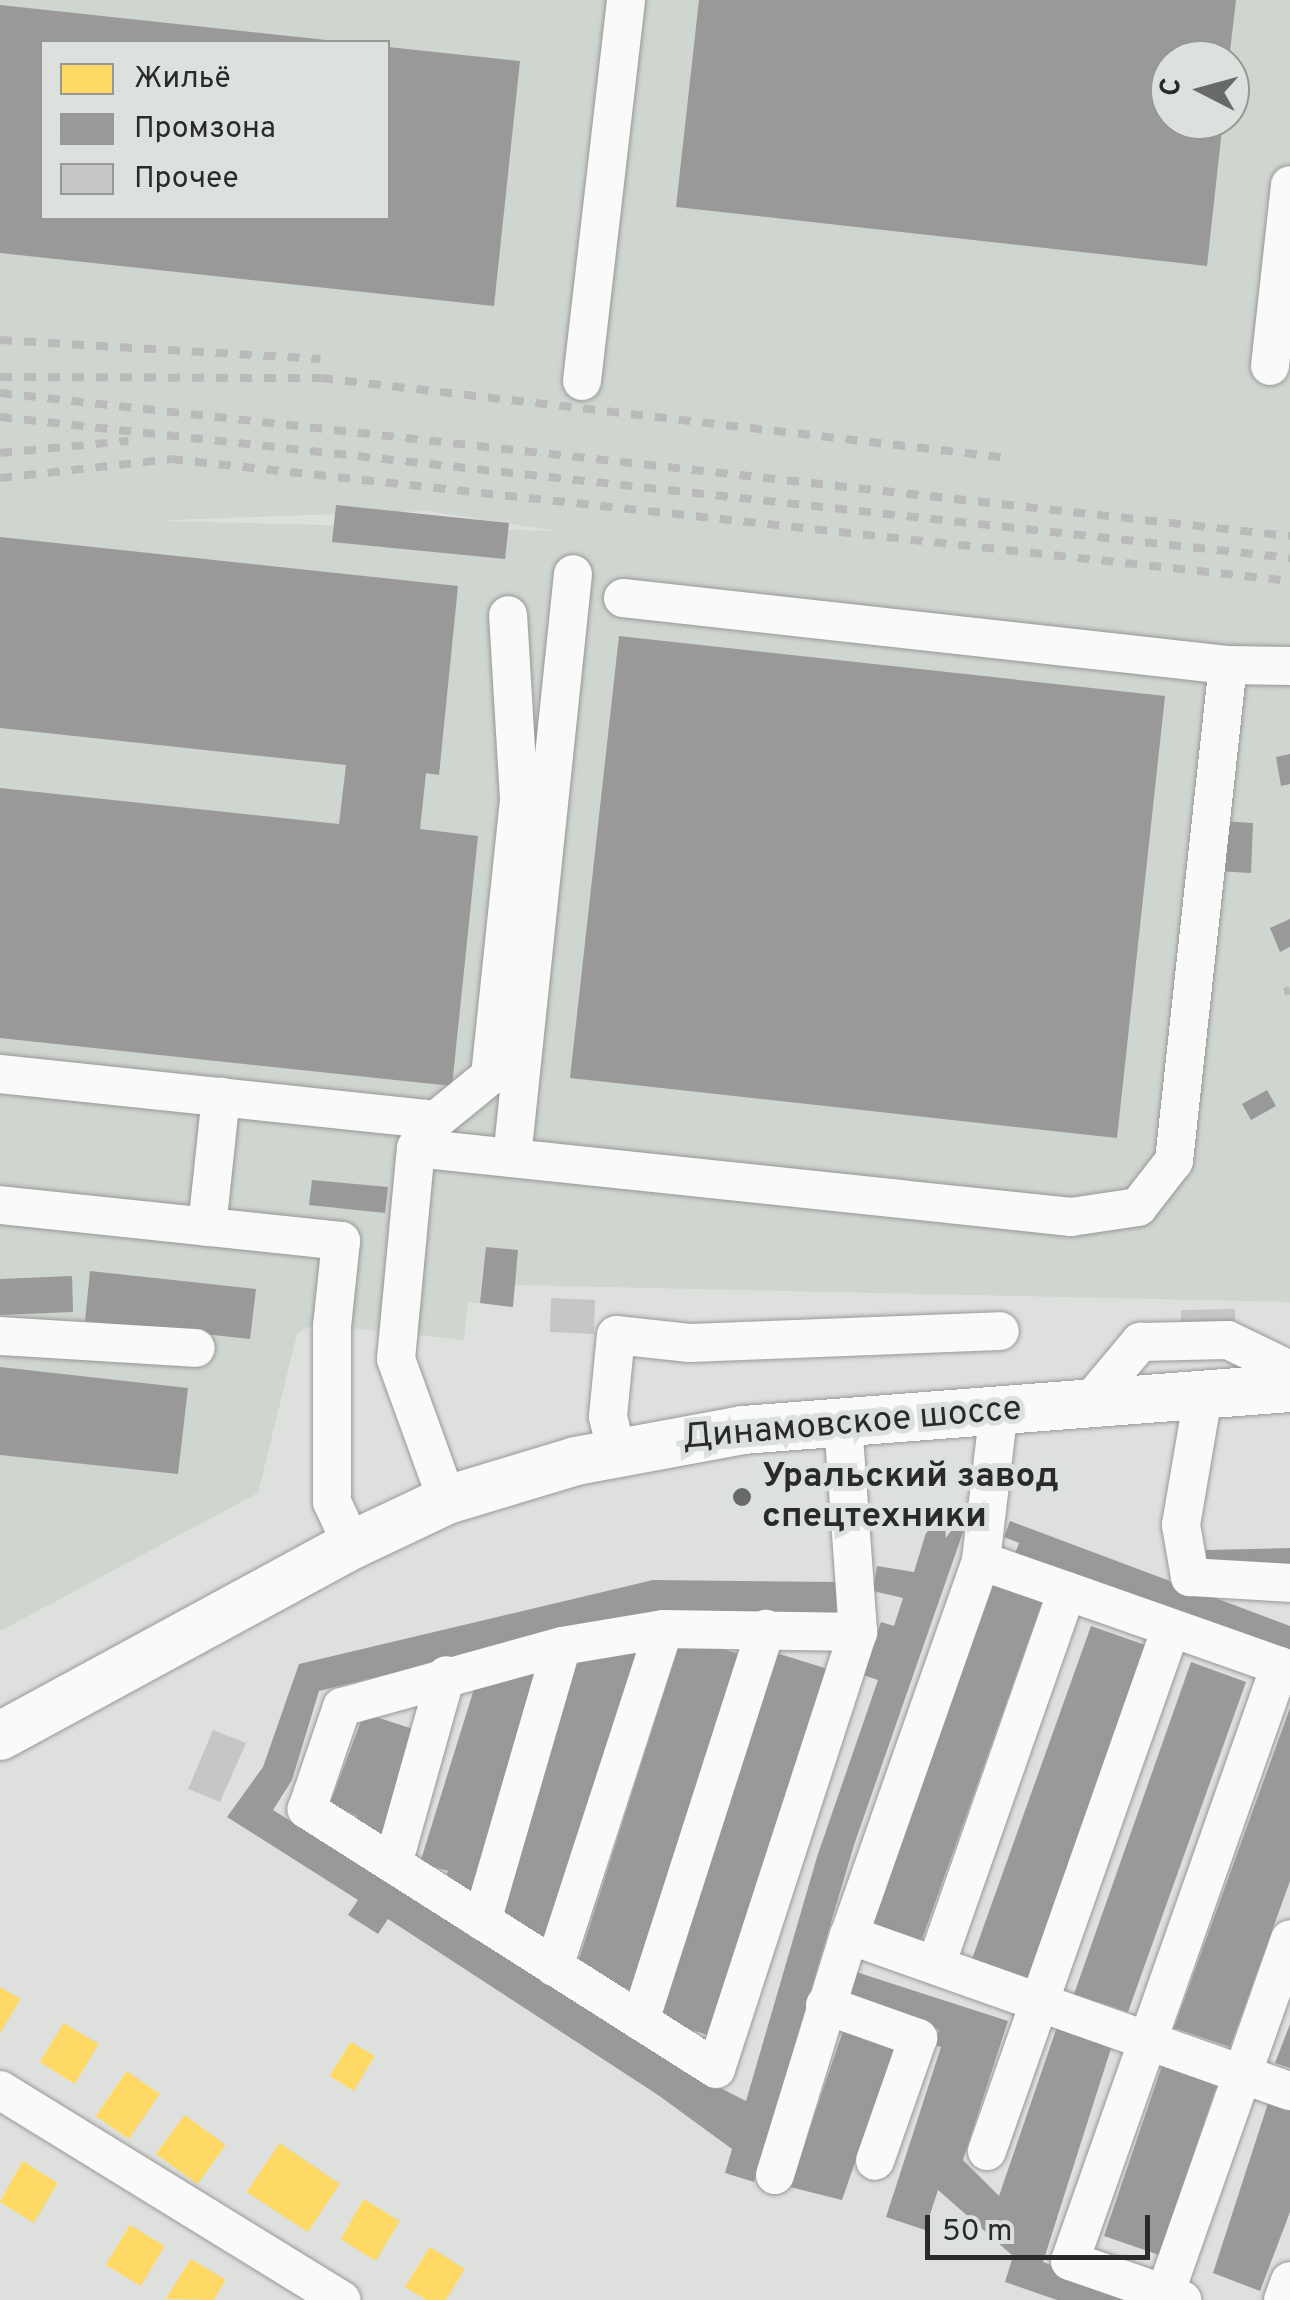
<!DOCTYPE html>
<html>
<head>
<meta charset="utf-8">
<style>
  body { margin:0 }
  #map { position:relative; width:1290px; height:2300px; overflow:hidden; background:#dee0de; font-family:Overpass,sans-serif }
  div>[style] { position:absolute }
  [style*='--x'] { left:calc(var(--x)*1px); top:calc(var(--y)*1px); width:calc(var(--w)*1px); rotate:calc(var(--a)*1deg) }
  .built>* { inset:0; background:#cfd5cf }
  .homes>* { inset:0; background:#ffd966 }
  .industry>* { inset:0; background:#999 }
  .building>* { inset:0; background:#c5c6c5 }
  .roads { filter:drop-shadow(0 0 2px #979897) drop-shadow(0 0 2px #979897) }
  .minor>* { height:38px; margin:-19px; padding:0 19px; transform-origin:19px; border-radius:19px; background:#fafafa }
  .major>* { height:48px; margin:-24px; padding:0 24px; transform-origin:24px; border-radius:24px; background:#fafafa }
  .rail>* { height:8px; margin-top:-4px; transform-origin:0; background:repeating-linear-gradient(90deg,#b9bab9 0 12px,transparent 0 24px) }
  .dots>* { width:28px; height:28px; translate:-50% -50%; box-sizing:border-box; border:5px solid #dde1dd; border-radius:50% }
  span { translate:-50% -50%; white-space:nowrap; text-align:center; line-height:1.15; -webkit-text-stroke:10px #dde1dd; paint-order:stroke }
  .street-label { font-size:35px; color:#292a29 }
  .poi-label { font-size:35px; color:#292a29; font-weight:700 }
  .left { translate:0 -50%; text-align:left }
  .legend { position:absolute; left:40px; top:40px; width:350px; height:180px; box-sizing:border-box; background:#dde1dd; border:2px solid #959895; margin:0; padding:12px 18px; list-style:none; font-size:30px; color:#292a29 }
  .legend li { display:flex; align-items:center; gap:20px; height:50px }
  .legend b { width:50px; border:2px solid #959895 }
  .north { position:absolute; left:1150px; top:40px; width:100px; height:100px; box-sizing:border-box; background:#dde1dd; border:2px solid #959895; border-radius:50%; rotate:276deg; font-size:28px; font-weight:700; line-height:40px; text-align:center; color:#292a29 }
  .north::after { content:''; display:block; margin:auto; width:35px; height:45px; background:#686a68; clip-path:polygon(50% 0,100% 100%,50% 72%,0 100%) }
  .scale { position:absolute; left:925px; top:2215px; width:225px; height:45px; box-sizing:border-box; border:5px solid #292a29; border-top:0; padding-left:12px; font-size:30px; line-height:35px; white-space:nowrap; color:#292a29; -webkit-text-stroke:8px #dde1dd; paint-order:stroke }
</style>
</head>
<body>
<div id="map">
  <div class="built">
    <div style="clip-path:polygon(evenodd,0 0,1290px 0,1290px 1302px,515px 1285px,512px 1307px,468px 1302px,464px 1340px,314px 1324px,297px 1334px,258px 1493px,0 1631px,0 0,42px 42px,388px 42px,388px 218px,42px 218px,42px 42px,0 0,1170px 60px,1230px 60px,1230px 120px,1170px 120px,1170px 60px,0 0,427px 511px,556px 531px,169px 521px,170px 520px,427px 511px)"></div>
  </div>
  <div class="homes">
    <div style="clip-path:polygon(0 1987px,21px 1999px,0 2033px)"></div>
    <div style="clip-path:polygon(64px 2023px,99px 2044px,75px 2084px,40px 2062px)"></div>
    <div style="clip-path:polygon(351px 2042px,375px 2056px,354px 2091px,330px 2076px)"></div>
    <div style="clip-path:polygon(127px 2071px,160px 2094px,129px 2139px,96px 2116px)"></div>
    <div style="clip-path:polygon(185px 2115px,226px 2145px,198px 2184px,156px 2154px)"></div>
    <div style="clip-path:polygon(280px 2143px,340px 2184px,308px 2232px,247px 2192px)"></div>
    <div style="clip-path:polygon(23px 2161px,58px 2183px,34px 2223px,0 2202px)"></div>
    <div style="clip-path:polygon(364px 2199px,400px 2221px,376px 2261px,341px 2239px)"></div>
    <div style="clip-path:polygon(130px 2225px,165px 2246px,141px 2286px,106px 2265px)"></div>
    <div style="clip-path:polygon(430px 2247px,465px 2269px,446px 2300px,427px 2300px,405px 2287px)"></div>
    <div style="clip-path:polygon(191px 2259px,226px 2280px,214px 2300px,166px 2299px)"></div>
  </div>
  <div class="industry">
    <div style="clip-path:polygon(699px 0,1236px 0,1229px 60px,1170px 60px,1170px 120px,1223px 120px,1207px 266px,676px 207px)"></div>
    <div style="clip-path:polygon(0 5px,326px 40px,42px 42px,42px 218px,388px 218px,388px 47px,520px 61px,494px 306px,0 253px)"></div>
    <div style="clip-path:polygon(336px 505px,509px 523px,505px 559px,332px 542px)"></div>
    <div style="clip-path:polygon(0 537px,458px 586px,439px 775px,426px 773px,420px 829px,478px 836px,452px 1086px,0 1038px,0 788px,339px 824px,346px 765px,0 728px)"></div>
    <div style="clip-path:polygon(619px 636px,1165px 696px,1117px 1138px,570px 1078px)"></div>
    <div style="clip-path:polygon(1290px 754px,1290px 784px,1281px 786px,1276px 757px)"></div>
    <div style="clip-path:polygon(1219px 821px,1253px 823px,1251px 873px,1216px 871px)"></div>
    <div style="clip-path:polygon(1290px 919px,1290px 947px,1280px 952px,1270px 928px)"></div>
    <div style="clip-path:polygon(1267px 1090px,1276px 1106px,1251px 1120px,1242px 1104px)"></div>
    <div style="clip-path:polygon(312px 1180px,388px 1187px,385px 1213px,309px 1205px)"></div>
    <div style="clip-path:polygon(486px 1247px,518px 1250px,513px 1307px,480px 1303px)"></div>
    <div style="clip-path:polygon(90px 1271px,256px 1289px,250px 1339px,85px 1321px)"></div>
    <div style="clip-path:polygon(72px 1276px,73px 1312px,0 1315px,0 1279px)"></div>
    <div style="clip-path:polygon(0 1367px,188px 1388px,178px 1474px,0 1455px)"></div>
    <div style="clip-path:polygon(932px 1513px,969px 1515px,854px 1845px,754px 2182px,725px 2173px,732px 2149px,658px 2095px,388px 1919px,378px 1934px,348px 1915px,358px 1900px,227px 1817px,263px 1767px,299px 1664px,653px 1580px,837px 1582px,836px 1613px,536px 1638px,319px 1691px,292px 1780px,273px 1810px,677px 2066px,746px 2101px,817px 1857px,878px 1680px,863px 1675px,881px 1622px,894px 1626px,903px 1598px,873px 1591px,877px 1566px,914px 1572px)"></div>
    <div style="clip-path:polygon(1010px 1521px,1290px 1626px,1290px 1658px,1013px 1559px,1019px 1543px,1004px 1537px)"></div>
    <div style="clip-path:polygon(1290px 1548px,1290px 1574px,1207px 1575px,1206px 1550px)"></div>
    <div style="clip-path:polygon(989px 1578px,1044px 1597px,921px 1942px,866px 1923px)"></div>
    <div style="clip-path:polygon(1091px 1626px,1148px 1646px,1030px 1979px,972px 1959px)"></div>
    <div style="clip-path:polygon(682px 1636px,739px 1654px,632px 1990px,575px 1972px)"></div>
    <div style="clip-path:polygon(642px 1645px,549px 1949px,496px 1920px,574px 1655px)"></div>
    <div style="clip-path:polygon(770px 1651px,831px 1670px,714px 2037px,654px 2018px)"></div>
    <div style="clip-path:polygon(1191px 1662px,1246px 1682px,1128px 2012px,1074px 1994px)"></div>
    <div style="clip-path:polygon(542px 1668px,470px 1893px,443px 1886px,448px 1871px,420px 1863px,478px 1676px)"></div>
    <div style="clip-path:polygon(1290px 1708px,1290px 1881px,1230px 2047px,1174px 2028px)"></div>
    <div style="clip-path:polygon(364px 1713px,422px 1732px,380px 1846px,353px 1837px,357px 1816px,330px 1804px)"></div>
    <div style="clip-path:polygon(850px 1970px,1008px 2021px,963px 2160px,999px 2196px,1058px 2024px,1113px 2042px,1043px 2262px,1146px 2300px,1057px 2300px,1005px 2282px,1013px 2256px,938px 2190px,925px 2230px,886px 2217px,941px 2047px,934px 2045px,939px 2030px,841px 1998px)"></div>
    <div style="clip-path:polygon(1290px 2024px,1290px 2068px,1275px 2063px)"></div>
    <div style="clip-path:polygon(843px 2031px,894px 2049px,842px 2200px,790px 2187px)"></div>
    <div style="clip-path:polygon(1165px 2057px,1220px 2076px,1159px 2255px,1104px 2236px)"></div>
    <div style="clip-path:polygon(1270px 2097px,1290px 2104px,1290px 2212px,1260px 2291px,1213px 2273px)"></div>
  </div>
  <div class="building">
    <div style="clip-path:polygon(551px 1298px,595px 1300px,594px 1334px,550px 1332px)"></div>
    <div style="clip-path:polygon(1235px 1309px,1235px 1329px,1181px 1329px,1181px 1310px)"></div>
    <div style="clip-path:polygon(213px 1730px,246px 1743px,220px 1802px,188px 1789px)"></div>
  </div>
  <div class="roads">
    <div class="minor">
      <div style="--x:1270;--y:366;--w:182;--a:-83.7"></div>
      <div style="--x:582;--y:381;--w:384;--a:-83.4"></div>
      <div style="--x:623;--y:598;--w:609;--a:6.32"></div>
      <div style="--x:1228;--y:665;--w:62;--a:0.9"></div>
      <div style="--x:0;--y:1074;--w:438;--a:6"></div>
      <div style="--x:436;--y:1120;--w:70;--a:-39.2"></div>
      <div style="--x:490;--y:1076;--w:279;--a:-84"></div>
      <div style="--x:519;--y:799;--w:184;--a:-93.4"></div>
      <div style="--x:512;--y:1158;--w:587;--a:-84.04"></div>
      <div style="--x:0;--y:1205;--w:343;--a:6"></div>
      <div style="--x:341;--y:1241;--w:85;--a:96"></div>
      <div style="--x:332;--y:1326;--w:176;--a:90"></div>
      <div style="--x:332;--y:1502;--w:47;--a:65.1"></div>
      <div style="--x:207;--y:1227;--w:131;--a:-83.9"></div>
      <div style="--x:0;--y:1336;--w:196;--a:3.5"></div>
      <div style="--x:1203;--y:1396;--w:131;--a:99.7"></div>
      <div style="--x:1181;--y:1525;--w:53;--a:80.2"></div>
      <div style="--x:1190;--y:1577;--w:100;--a:3.4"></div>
      <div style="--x:1089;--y:1403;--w:80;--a:-50.1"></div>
      <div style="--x:1140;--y:1342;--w:88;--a:-1.3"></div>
      <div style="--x:1228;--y:1340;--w:69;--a:25.8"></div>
      <div style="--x:999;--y:1409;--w:153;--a:96.8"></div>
      <div style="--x:981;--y:1561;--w:397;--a:109.4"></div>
      <div style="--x:849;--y:1935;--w:468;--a:19.5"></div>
      <div style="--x:843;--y:1422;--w:211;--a:85.9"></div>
      <div style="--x:858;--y:1632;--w:459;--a:108"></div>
      <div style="--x:716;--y:2069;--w:485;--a:-147.6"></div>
      <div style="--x:307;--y:1809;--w:108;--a:-71.1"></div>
      <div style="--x:342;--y:1707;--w:228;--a:-15.5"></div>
      <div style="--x:562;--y:1646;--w:103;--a:-9.5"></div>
      <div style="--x:664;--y:1629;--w:194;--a:0.9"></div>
      <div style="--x:617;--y:1453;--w:38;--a:-104"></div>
      <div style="--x:608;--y:1416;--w:81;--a:-84.4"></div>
      <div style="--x:616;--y:1335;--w:74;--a:6.2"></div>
      <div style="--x:690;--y:1343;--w:310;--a:-2.2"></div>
      <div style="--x:447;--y:1500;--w:150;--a:-109.9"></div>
      <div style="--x:396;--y:1359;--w:212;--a:-84.6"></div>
      <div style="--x:416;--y:1148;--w:659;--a:6.01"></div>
      <div style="--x:1071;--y:1217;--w:68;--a:-8.5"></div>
      <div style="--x:1138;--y:1207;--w:58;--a:-52"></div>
      <div style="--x:1174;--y:1161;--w:499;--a:-83.8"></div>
      <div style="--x:981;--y:1561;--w:91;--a:19.2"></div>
      <div style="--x:393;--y:1864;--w:196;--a:-74.3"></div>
      <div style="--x:482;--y:1921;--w:286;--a:-73.8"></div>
      <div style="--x:936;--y:1965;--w:396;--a:-70.7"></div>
      <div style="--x:1067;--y:1591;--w:226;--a:19.4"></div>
      <div style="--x:1280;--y:1666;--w:631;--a:109.44"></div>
      <div style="--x:1070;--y:2261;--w:119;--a:19.2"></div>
      <div style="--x:554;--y:1967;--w:355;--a:-72"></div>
      <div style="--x:825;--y:2005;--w:99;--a:19.5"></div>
      <div style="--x:918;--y:2038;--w:130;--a:109.3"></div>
      <div style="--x:640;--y:2021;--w:412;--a:-72.2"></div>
      <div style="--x:0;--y:2090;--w:401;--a:31.6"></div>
      <div style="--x:987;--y:2151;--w:554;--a:-70.62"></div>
      <div style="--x:775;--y:2175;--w:251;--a:-72.9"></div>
      <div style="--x:1165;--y:2294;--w:376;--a:-70.6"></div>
      <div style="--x:1283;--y:2300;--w:20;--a:-70"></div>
    </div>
    <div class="major">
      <div style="--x:0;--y:1736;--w:400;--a:-28.5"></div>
      <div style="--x:352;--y:1545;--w:105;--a:-25.3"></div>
      <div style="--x:447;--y:1500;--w:135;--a:-16.8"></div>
      <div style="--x:576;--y:1461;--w:170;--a:-10.5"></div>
      <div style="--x:743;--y:1430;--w:549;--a:-4.39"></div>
    </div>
  </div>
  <div class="rail">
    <div style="--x:0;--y:340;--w:321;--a:3.4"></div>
    <div style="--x:0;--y:377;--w:321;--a:0.2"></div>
    <div style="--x:321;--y:378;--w:692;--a:6.64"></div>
    <div style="--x:0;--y:393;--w:1298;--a:6.33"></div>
    <div style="--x:0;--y:417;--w:1298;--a:6.24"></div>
    <div style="--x:0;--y:453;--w:129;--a:-5.4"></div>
    <div style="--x:0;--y:478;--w:172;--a:-6.3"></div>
    <div style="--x:171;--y:459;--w:1126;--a:6.22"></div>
    <div style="--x:1284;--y:992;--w:6;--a:-18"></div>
  </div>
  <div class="dots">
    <div style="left:742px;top:1497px;background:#686a68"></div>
  </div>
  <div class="street-label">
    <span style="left:852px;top:1424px;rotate:-5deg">Динамовское шоссе</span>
  </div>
  <div class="poi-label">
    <span class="left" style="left:762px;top:1497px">Уральский завод<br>спецтехники</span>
  </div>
  <ul class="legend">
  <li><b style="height:28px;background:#ffd966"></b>Жильё</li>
  <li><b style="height:28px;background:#999"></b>Промзона</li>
  <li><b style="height:28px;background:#c5c6c5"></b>Прочее</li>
  </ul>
  <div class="north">С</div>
  <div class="scale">50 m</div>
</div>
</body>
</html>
